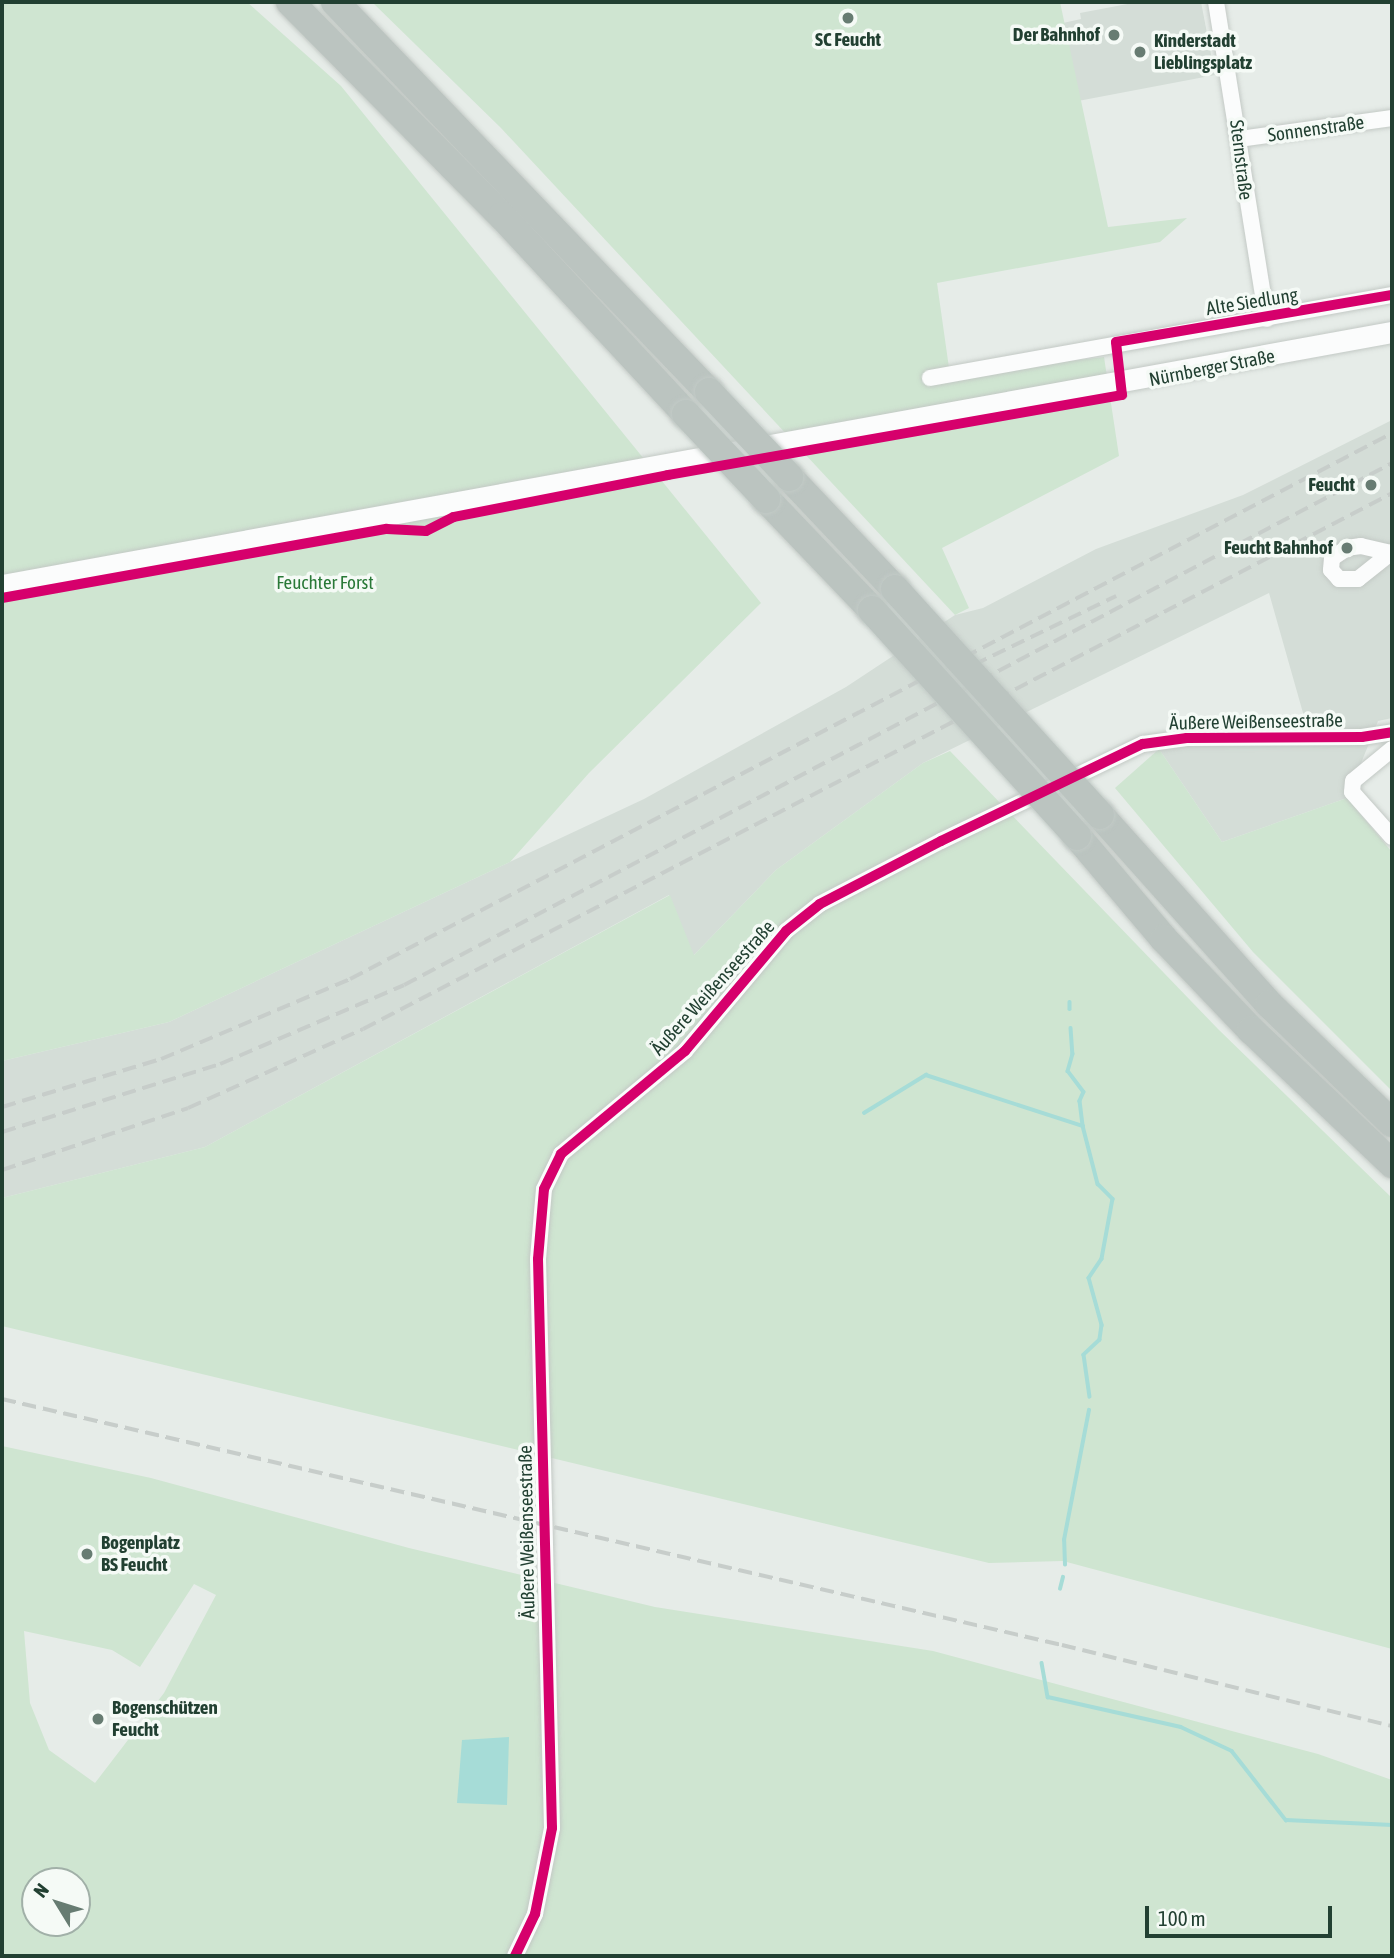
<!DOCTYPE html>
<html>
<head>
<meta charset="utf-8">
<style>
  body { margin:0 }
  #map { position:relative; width:1394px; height:1958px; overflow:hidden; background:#e6ece8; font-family:"Asap Condensed",sans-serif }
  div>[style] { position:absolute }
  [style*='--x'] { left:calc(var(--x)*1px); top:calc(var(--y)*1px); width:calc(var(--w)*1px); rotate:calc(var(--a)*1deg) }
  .built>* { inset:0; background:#d4ddd7 }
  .green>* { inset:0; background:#cfe5d1 }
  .water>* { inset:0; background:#a6dcd7 }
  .stream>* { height:3.5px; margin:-1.75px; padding:0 1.75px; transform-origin:1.75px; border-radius:1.75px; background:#a6dcd7 }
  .roads { filter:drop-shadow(0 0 2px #c3c9c5) drop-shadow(0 0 2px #c3c9c5) }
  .street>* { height:16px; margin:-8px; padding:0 8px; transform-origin:8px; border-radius:8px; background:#fbfcfc }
  .secondary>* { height:21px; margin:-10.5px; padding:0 10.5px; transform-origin:10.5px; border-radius:10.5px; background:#fbfcfc }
  .highway>* { height:28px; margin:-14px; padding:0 14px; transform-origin:14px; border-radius:14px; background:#bbc4c0 }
  .rail>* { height:3.5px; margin-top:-1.75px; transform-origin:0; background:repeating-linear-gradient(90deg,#c7cdca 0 14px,transparent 0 21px) }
  .bridges { filter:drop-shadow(0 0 2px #c2cac6) drop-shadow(0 0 2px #c2cac6) }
  .highway-bridge>* { height:28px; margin:-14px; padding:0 14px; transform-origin:14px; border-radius:14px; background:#bbc4c0 }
  .cycleway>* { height:10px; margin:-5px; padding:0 5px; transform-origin:5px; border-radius:5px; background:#d6006c }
  .dots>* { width:19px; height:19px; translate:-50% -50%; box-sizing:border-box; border:4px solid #f5faf6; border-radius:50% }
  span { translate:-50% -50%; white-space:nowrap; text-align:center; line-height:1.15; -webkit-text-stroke:7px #f5faf6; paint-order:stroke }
  .poi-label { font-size:19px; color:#224032; font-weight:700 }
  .right { translate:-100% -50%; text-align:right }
  .left { translate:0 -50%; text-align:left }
  .street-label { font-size:19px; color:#224032 }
  .park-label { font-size:19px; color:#2a7938 }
  .frame { position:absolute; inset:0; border:4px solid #224032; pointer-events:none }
  .north { position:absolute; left:21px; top:1867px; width:70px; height:70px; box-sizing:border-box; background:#f5faf6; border:2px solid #a1b0a8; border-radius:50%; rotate:308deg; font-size:19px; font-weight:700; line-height:28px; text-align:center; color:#224032 }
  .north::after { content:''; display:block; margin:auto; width:24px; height:32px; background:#677c72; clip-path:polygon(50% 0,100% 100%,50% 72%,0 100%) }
  .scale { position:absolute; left:1145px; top:1906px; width:187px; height:32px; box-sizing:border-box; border:4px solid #224032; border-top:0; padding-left:9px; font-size:21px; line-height:24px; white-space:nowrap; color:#224032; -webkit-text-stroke:5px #f5faf6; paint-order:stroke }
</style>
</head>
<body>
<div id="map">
  <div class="built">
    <div style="clip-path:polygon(1138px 2px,1201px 2px,1215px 75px,1078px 101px,1063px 23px,1081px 19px,1080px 13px)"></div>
    <div style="clip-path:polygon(1392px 420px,1392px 718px,1378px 721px,1347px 798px,1222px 842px,1159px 749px,1195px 729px,1305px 720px,1269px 593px,923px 763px,776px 870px,693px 956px,669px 895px,205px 1147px,2px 1198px,2px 1061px,169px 1022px,644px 799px,846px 687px,955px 615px,983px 608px,1096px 549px,1243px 495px)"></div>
  </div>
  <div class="green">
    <div style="clip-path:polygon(2px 2px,247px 2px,341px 86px,761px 603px,589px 773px,510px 862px,169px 1022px,2px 1061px)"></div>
    <div style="clip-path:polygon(372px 2px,1060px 2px,1108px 227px,1187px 218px,1160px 242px,937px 283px,950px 375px,1104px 357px,1119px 456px,942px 548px,969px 608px,955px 615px,501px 128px)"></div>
    <div style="clip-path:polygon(1159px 749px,1222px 842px,1347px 798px,1392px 852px,1392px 1091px,1253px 952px,1115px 788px)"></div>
    <div style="clip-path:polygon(950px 751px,1218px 1029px,1392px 1198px,1392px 1649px,1063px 1561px,989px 1563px,2px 1326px,2px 1198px,205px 1147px,670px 895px,694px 955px,776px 870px,923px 763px)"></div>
    <div style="clip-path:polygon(evenodd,2px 1446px,151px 1478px,409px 1548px,655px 1607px,933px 1651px,1318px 1754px,1392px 1780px,1392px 1956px,2px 1956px,2px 1446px,194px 1584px,216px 1595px,164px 1693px,95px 1783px,49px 1750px,30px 1703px,24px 1631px,112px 1650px,140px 1667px,194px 1584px,2px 1446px,35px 1881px,77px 1881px,77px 1923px,35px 1923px,35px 1881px)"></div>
  </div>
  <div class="water">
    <div style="clip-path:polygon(509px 1737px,507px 1805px,457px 1803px,462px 1740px)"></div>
  </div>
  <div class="stream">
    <div style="--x:1070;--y:1002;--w:7;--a:90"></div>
    <div style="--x:1071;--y:1028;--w:26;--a:86"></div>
    <div style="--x:1073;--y:1054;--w:18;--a:106"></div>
    <div style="--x:1068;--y:1071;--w:26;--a:53"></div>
    <div style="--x:1084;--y:1092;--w:10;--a:114"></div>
    <div style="--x:1080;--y:1101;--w:25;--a:83"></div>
    <div style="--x:1083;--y:1126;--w:60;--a:75.5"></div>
    <div style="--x:1098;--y:1184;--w:21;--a:45"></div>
    <div style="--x:1113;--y:1199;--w:61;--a:100.4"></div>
    <div style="--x:1102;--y:1259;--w:23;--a:124"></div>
    <div style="--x:1089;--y:1278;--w:49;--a:74.5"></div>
    <div style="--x:1102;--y:1325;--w:15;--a:98"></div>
    <div style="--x:1100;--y:1340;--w:22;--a:137"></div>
    <div style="--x:1084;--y:1355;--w:42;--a:81.9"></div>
    <div style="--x:864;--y:1113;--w:73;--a:-31.5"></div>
    <div style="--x:926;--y:1075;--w:165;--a:18"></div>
    <div style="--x:1065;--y:1565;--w:25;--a:-92"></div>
    <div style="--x:1064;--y:1540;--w:132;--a:-79.1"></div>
    <div style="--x:1060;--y:1589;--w:12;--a:-76"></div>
    <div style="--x:1042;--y:1663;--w:35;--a:80"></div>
    <div style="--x:1048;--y:1697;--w:136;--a:12.7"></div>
    <div style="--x:1181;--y:1727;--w:56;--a:25.2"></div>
    <div style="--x:1232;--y:1751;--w:88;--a:52"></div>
    <div style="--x:1286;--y:1820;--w:106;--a:2.7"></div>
  </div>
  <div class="roads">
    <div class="street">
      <div style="--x:1216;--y:2;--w:321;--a:80.9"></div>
      <div style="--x:1239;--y:139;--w:154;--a:-7.8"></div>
      <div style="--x:930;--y:378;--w:469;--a:-10.2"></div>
      <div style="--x:1391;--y:553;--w:31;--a:-167"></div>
      <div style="--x:1361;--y:546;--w:14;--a:172"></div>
      <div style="--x:1347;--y:548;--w:18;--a:146"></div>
      <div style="--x:1332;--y:558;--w:12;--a:95"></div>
      <div style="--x:1331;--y:570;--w:12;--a:48"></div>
      <div style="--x:1339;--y:579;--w:19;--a:0"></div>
      <div style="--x:1358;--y:579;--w:43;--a:-38.5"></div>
      <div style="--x:1392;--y:749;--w:50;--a:140.6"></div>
      <div style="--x:1353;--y:781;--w:11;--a:95"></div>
      <div style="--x:1352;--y:792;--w:60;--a:48.4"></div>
      <div style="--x:515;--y:1956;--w:47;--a:-64.5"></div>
      <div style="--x:535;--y:1914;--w:88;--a:-78.8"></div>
      <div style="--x:552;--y:1828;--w:569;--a:-91.41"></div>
      <div style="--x:538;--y:1259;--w:70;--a:-85.1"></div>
      <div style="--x:544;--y:1189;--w:39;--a:-64"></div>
      <div style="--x:561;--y:1154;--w:161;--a:-39.7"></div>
      <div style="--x:685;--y:1051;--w:157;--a:-49.9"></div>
      <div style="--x:786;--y:931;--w:43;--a:-38.5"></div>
      <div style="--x:820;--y:904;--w:136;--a:-27.5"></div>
      <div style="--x:941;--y:841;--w:224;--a:-25.7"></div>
      <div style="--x:1143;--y:744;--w:44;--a:-7.8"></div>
      <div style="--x:1187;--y:738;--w:175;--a:-0.3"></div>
      <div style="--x:1362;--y:737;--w:30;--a:-9"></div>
    </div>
    <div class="secondary">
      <div style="--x:2;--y:585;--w:1413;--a:-10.32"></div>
    </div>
    <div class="highway">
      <div style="--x:290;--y:2;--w:301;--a:45.3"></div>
      <div style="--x:502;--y:216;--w:270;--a:47.1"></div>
      <div style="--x:335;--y:2;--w:540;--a:46.2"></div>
      <div style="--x:789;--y:477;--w:154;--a:46.6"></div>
      <div style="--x:766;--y:499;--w:153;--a:46.3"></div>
      <div style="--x:1100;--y:815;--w:254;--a:48.2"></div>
      <div style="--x:1269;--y:1004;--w:171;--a:44.1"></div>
      <div style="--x:1077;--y:836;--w:135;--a:49.8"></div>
      <div style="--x:1164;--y:939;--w:126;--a:46.3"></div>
      <div style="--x:1251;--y:1030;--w:195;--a:43.5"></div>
    </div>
  </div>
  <div class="rail">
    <div style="--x:936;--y:683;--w:200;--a:-25.8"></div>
    <div style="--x:2;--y:1107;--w:166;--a:-16.8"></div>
    <div style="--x:161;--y:1059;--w:205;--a:-22.9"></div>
    <div style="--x:350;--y:979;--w:1176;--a:-27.65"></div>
    <div style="--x:2;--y:1132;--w:228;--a:-17.3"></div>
    <div style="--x:220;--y:1064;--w:200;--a:-23.2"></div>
    <div style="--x:404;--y:985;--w:1117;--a:-27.85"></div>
    <div style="--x:2;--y:1170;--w:196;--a:-18.4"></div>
    <div style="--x:188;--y:1108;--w:192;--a:-24.3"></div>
    <div style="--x:363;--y:1029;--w:1160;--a:-27.51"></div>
    <div style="--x:2;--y:1399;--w:1088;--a:13.07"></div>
    <div style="--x:1062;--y:1645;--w:340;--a:13.8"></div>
  </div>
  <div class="bridges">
    <div class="highway-bridge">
      <div style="--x:709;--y:392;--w:117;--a:46.7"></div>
      <div style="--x:686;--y:414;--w:117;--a:46.7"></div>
      <div style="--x:895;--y:589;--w:305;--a:47.8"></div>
      <div style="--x:872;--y:610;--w:305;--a:47.8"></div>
    </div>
  </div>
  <div class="cycleway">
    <div style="--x:2;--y:598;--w:391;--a:-10.2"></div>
    <div style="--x:387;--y:529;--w:39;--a:3"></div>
    <div style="--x:426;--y:531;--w:31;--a:-27"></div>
    <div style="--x:454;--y:517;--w:218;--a:-11.1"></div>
    <div style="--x:668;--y:475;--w:461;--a:-10"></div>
    <div style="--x:1122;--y:395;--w:53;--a:-96.5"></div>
    <div style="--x:1116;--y:342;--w:280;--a:-9.7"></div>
    <div style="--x:515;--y:1956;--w:47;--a:-64.5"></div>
    <div style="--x:535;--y:1914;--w:88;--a:-78.8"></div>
    <div style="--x:552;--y:1828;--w:569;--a:-91.41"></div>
    <div style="--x:538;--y:1259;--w:70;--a:-85.1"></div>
    <div style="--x:544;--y:1189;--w:39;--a:-64"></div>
    <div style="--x:561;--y:1154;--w:161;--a:-39.7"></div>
    <div style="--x:685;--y:1051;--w:157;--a:-49.9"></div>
    <div style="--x:786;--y:931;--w:43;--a:-38.5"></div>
    <div style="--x:820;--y:904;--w:136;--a:-27.5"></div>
    <div style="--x:941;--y:841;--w:224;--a:-25.7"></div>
    <div style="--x:1143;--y:744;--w:44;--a:-7.8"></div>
    <div style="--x:1187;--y:738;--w:175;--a:-0.3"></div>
    <div style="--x:1362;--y:737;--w:30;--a:-9"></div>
  </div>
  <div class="dots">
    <div style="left:848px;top:18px;background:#677c72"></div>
    <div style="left:1114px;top:35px;background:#677c72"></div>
    <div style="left:1140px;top:52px;background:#677c72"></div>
    <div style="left:1371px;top:485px;background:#677c72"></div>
    <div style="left:1347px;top:548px;background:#677c72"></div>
    <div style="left:87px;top:1554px;background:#677c72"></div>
    <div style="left:98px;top:1719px;background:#677c72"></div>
  </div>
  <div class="poi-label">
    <span class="right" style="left:1100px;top:35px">Der Bahnhof</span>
    <span style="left:848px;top:40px">SC Feucht</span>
    <span class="left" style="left:1154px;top:52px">Kinderstadt<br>Lieblingsplatz</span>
    <span class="right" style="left:1355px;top:485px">Feucht</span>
    <span class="right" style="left:1333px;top:548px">Feucht Bahnhof</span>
    <span class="left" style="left:101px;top:1554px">Bogenplatz<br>BS Feucht</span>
    <span class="left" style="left:112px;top:1719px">Bogenschützen<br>Feucht</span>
  </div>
  <div class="street-label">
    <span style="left:1316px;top:129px;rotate:-8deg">Sonnenstraße</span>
    <span style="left:1241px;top:160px;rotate:83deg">Sternstraße</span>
    <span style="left:1252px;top:302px;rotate:-9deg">Alte Siedlung</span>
    <span style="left:1212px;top:368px;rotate:-11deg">Nürnberger Straße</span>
    <span style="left:1256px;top:722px;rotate:-1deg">Äußere Weißenseestraße</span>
    <span style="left:713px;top:988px;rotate:-48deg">Äußere Weißenseestraße</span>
    <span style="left:527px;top:1532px;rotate:-91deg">Äußere Weißenseestraße</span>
  </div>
  <div class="park-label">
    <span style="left:325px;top:583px">Feuchter Forst</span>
  </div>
  <div class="frame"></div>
  <div class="north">N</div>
  <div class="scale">100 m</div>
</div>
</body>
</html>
